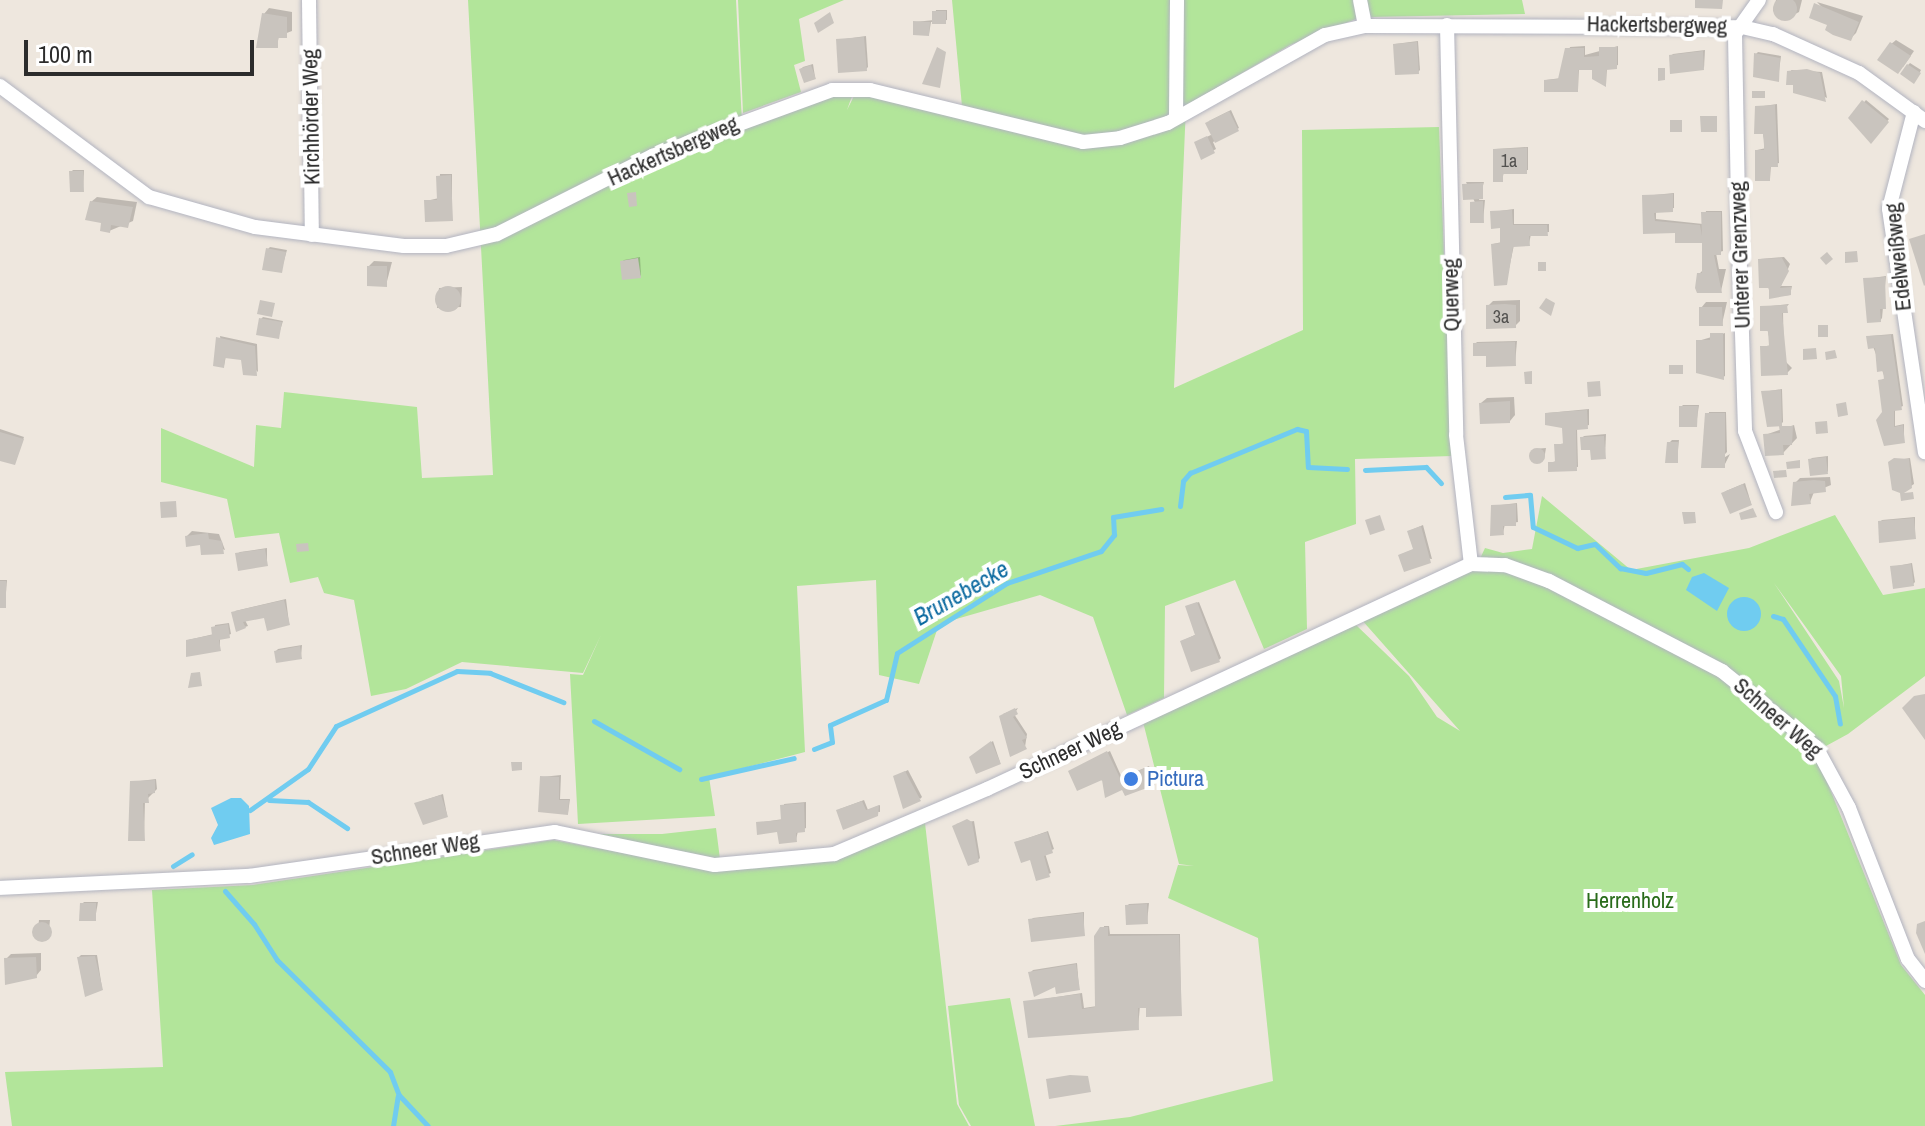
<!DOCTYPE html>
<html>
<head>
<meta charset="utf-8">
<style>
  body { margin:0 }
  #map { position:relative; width:1925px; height:1126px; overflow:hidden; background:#eee7de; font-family:"Archivo Narrow",sans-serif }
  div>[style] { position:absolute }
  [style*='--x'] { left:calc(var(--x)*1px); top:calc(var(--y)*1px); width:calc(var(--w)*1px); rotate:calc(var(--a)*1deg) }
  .green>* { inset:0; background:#b2e59a }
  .water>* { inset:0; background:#70ccf0 }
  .round { border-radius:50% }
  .shadow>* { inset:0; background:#0003 }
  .stream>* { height:5px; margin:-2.5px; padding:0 2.5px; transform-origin:2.5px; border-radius:2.5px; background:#70ccf0 }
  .building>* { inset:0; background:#c9c4be }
  .roads { filter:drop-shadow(0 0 2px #b2b4c0) drop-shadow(0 0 2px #b2b4c0) }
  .street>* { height:14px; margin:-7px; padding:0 7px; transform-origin:7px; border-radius:7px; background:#fff }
  .dots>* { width:22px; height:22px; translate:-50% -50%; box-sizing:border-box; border:4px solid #fff; border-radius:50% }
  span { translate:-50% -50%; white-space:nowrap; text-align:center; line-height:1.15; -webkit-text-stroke:8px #fff; paint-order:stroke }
  .number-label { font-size:18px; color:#535250 }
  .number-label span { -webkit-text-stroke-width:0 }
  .street-label { font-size:22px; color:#2c2c2c }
  .shop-label { font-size:22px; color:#366cbe }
  .left { translate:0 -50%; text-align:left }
  .park-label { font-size:22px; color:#296b1a }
  .water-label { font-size:24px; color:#0c6aa0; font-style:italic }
  .scale { position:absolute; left:24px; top:40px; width:230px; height:36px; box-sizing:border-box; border:4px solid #2c2c2c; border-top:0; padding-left:10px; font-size:24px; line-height:28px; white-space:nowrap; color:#2c2c2c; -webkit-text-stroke:6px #fff; paint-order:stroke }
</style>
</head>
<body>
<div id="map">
  <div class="green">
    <div style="clip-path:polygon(468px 0,736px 0,742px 123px,830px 97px,852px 96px,847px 110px,854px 96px,871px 95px,963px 117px,952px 0,1355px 0,1356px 19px,1290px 45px,1186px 106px,1174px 388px,1303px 330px,1302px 130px,1439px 127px,1452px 456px,1355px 459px,1356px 524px,1305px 542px,1307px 629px,1264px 649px,1235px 580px,1165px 606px,1164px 698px,1127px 715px,1093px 617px,1040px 595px,939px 624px,919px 684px,879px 675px,876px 580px,797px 586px,805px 752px,709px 777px,715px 816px,578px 824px,570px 674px,583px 675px,601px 635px,583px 673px,462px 662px,406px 689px,371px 696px,354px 600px,324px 593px,318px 577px,290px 583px,279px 533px,235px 538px,227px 499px,161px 482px,161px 428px,254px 467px,256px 425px,281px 428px,284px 392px,417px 407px,422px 478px,493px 475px)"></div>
    <div style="clip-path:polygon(738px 0,844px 0,799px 19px,805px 61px,794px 65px,801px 92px,743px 113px)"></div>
    <div style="clip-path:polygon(1365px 0,1522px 0,1525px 14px,1371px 17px)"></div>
    <div style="clip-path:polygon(evenodd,1542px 496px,1631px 570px,1749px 548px,1835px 515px,1883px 595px,1925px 588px,1925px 676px,1848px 734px,1815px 752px,1901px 965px,1925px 995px,1925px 1126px,1055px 1126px,1130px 1117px,1273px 1081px,1258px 938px,1168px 898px,1178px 865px,1194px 866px,1179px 864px,1143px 722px,1356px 625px,1409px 676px,1437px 717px,1460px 731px,1361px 619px,1477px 565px,1485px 548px,1503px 553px,1532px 549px,1542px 496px,1774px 583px,1841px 676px,1844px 708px,1839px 681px,1774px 583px)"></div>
    <div style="clip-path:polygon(925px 823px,957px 1104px,969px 1126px,12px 1126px,5px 1072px,163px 1067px,152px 890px,253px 885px,553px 840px,715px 870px,834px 861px)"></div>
    <div style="clip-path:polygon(716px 828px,720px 859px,593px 834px,662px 834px)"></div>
    <div style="clip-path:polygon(1010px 998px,1035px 1126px,971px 1126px,959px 1105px,948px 1006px)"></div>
  </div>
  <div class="water">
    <div style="clip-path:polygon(1704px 573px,1729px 588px,1717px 611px,1686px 590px,1692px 577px)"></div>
    <div class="round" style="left:1727px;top:597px;width:34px;height:34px"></div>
    <div style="clip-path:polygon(231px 798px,241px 798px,249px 806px,250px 834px,214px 845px,211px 838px,218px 825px,211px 808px)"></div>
  </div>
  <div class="shadow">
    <div style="clip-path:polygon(1776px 0,1802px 0,1799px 12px,1786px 19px,1773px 11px)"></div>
    <div style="clip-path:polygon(1817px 2px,1863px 16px,1856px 33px,1851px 38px)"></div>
    <div style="clip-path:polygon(269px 8px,292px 12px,292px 31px,279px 36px,277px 46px,264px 14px)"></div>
    <div style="clip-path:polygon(936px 10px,947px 10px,947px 20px,931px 22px,929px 34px,915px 22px,934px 20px)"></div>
    <div style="clip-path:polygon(866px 36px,868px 67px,866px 69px,838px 40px)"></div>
    <div style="clip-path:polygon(1896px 40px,1914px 51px,1903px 67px,1890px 45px)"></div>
    <div style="clip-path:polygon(1418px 41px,1420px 70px,1418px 72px,1395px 44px)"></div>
    <div style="clip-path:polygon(1585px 46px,1585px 55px,1618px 46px,1618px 65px,1607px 68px,1606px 85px,1594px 68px,1579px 68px,1578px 90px,1546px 80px,1561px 78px,1570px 47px)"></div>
    <div style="clip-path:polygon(1705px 50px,1704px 68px,1671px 56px,1673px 54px)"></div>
    <div style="clip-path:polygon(1758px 52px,1781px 56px,1778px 79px,1756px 54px)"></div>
    <div style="clip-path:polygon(1910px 63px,1921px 70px,1916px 79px,1908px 65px)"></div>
    <div style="clip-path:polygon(813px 64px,815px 77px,801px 69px,803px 67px)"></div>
    <div style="clip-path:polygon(1791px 70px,1822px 72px,1827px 98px,1795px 83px)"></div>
    <div style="clip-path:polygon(1866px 100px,1889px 119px,1871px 141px,1851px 117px)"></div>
    <div style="clip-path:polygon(1777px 104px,1779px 163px,1771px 165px,1770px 179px,1757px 150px,1766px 148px,1757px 107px)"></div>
    <div style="clip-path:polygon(1231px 110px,1239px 128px,1213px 142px,1216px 149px,1202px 157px,1198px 141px,1213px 134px,1209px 121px)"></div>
    <div style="clip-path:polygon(1528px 147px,1528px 170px,1504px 172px,1502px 180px,1495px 149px)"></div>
    <div style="clip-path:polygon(73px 170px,84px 170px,83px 190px,71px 172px)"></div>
    <div style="clip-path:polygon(440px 174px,452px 174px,452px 219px,426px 201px,439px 198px)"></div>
    <div style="clip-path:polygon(1466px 182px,1484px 182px,1479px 200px,1485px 200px,1483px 221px)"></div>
    <div style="clip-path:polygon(1674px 193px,1674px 208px,1656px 210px,1656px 219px,1703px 224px,1706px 211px,1722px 211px,1723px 251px,1716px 253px,1719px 269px,1726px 269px,1721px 291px,1699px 274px,1704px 269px,1704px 241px,1677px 231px,1645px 232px,1644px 196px)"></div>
    <div style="clip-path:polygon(97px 197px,137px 202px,133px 221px,109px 231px,91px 202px)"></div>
    <div style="clip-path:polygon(1514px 209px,1514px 224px,1549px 224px,1549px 232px,1531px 234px,1529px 244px,1514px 245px,1506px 283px,1493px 244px,1502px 242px,1502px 226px,1492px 212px)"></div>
    <div style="clip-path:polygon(270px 247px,287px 250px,281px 271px,268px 249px)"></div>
    <div style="clip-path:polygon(640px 257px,641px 276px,622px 262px,624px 260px)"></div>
    <div style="clip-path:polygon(1784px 257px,1790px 264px,1781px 286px,1792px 286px,1790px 295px,1771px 297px,1760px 259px)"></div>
    <div style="clip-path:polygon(374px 261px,392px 262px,386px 285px,369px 266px)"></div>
    <div style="clip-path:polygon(1886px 276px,1882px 318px,1880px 321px,1865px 279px)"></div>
    <div style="clip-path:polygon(462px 287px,461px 307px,437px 308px,439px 288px)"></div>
    <div style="clip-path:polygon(1520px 300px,1520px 321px,1515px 326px,1488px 306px,1493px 301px)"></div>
    <div style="clip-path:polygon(1706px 302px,1727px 302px,1722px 324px,1701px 308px)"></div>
    <div style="clip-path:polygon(1789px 304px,1783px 311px,1784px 360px,1792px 368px,1787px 373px,1762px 347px,1771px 345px,1762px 307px)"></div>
    <div style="clip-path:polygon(263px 317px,283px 321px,278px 337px,261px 319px)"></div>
    <div style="clip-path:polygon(1725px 333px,1725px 376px,1723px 377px,1698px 341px)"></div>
    <div style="clip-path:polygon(1893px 334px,1903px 406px,1895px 409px,1895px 426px,1904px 424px,1904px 441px,1879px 427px,1884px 411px,1880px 381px,1885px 378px,1869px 336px)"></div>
    <div style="clip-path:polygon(220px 336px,257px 344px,258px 372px,243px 358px,226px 356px,224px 366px)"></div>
    <div style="clip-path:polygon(1517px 341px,1515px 364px,1475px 344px,1477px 342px)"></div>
    <div style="clip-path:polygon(1782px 389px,1783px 422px,1781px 424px,1763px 392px)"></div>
    <div style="clip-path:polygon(1514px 397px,1515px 415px,1510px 421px,1481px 403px,1487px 398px)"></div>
    <div style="clip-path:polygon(1683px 405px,1699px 405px,1696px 425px,1681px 407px)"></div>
    <div style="clip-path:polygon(1589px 409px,1589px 425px,1577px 428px,1578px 467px,1550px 463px,1556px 461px,1556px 445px,1565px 443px,1564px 426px,1547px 413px)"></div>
    <div style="clip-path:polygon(1709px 412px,1726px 412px,1727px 452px,1717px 462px,1730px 454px,1724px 466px,1703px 466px)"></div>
    <div style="clip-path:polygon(1794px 425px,1797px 438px,1783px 453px,1765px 435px)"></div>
    <div style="clip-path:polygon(0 429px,24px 437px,15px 463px,0 460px)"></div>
    <div style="clip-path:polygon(1606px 434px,1605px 457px,1582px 438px,1584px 436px)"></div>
    <div style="clip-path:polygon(1672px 440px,1679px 440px,1677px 461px,1669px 443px)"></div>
    <div style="clip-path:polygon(1546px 448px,1544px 460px,1532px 462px,1533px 449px)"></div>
    <div style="clip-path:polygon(1828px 456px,1828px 472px,1810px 460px,1812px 458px)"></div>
    <div style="clip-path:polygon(1910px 458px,1914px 484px,1911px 486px,1892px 461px)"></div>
    <div style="clip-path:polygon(1830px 477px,1831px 485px,1814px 492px,1810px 502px,1795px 483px,1800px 478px)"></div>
    <div style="clip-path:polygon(1745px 483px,1751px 503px,1724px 493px,1726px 491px)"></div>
    <div style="clip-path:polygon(1517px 503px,1518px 522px,1505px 524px,1503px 533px,1493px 506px)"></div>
    <div style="clip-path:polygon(1915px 517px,1915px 537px,1880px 522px,1882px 520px)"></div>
    <div style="clip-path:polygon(1423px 525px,1432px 559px,1400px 555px,1415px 549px,1409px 531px)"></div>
    <div style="clip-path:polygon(192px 531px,219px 534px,225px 550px,187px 536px)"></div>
    <div style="clip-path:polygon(267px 548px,267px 564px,237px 554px,240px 552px)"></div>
    <div style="clip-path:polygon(1912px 563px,1915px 582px,1913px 584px,1892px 567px)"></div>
    <div style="clip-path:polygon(0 580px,7px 580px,5px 606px,0 606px)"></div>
    <div style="clip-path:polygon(286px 599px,289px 623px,265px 615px,245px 620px,248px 626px,238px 629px,235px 611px)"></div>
    <div style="clip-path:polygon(1199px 602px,1221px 658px,1219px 660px,1182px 641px,1197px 634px,1190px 605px)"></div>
    <div style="clip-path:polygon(229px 623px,231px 634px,220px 638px,220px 649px,188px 640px,214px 634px,215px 625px)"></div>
    <div style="clip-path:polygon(302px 645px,301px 657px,276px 651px,278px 649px)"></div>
    <div style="clip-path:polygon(1018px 708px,1014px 714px,1027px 734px,1025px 747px,1003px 714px)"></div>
    <div style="clip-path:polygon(993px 741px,1000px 762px,973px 755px)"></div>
    <div style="clip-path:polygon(1110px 751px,1122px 778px,1149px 766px,1155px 781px,1123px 788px,1073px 770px)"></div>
    <div style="clip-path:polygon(908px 770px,922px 797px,920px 799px,898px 775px)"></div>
    <div style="clip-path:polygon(561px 775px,560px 799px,570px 799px,568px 813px,542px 777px)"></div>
    <div style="clip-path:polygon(156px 779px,157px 789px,145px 801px,144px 839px,132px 782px)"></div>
    <div style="clip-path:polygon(443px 794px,447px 815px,419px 802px)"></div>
    <div style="clip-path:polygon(864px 800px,868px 810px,880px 805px,880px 812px,840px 809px)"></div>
    <div style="clip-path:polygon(806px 802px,806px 828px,798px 831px,796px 840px,758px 823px,783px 819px,784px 804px)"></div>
    <div style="clip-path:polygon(974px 821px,980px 858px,978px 860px,956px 824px)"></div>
    <div style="clip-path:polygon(1048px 831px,1054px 849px,1045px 853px,1051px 873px,1038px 878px,1031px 857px,1017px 842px)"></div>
    <div style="clip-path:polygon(84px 902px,98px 902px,95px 919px,82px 904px)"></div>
    <div style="clip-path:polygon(1149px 903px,1147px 922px,1127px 906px,1129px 904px)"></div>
    <div style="clip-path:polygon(1084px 912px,1084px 934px,1031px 920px,1033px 918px)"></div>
    <div style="clip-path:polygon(39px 920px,50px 920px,48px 940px,37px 940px)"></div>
    <div style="clip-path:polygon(1104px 926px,1109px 926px,1110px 934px,1180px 934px,1181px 1014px,1140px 1006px,1138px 1028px,1025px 1002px,1082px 993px,1084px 1008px,1097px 1006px)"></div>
    <div style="clip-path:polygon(41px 953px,41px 970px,36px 976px,6px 959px,11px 954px)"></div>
    <div style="clip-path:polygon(81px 955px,97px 955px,102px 988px,79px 957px)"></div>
    <div style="clip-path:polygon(1077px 963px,1079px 988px,1031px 972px,1033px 970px)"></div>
  </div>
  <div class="stream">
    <div style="--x:1365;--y:470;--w:61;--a:-2.8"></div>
    <div style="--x:1426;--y:467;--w:22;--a:47"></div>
    <div style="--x:1505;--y:497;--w:25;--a:-5"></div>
    <div style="--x:1530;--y:495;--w:32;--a:85"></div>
    <div style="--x:1533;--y:527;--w:49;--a:25.5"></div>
    <div style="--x:1577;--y:548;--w:18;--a:-13"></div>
    <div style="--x:1595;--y:544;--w:35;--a:44"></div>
    <div style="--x:1620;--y:568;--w:26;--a:11"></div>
    <div style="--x:1646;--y:573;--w:37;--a:-14"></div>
    <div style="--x:1682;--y:564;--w:8;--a:40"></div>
    <div style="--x:1180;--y:506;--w:25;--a:-83"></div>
    <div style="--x:1183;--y:481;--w:11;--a:-49"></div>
    <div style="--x:1190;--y:473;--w:116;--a:-22.4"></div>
    <div style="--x:1297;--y:429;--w:9;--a:13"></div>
    <div style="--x:1306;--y:431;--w:36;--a:87"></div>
    <div style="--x:1308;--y:467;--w:39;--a:3"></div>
    <div style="--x:1773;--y:616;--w:10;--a:17"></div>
    <div style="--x:1783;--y:619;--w:93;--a:56"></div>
    <div style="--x:1835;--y:696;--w:28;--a:80"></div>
    <div style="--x:594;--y:721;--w:98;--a:29.5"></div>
    <div style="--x:814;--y:749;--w:19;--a:-21"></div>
    <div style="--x:832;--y:742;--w:17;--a:-97"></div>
    <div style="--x:830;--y:725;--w:61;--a:-24.1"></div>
    <div style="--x:886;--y:700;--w:48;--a:-76.8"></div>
    <div style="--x:897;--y:653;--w:130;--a:-32.5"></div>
    <div style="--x:1007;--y:583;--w:99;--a:-18.8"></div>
    <div style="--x:1101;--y:551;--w:21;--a:-51"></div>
    <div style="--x:1114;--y:535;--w:18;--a:-93"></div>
    <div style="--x:1113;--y:517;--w:49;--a:-9.5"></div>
    <div style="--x:701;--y:779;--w:95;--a:-12.7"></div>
    <div style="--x:269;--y:800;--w:39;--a:3"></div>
    <div style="--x:308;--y:802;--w:47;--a:33.7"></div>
    <div style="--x:250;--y:810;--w:71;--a:-35.3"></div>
    <div style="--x:308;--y:769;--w:51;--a:-56.9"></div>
    <div style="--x:336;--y:726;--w:133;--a:-24.4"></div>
    <div style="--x:457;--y:671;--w:33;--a:3"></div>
    <div style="--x:490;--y:673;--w:79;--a:21.7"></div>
    <div style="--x:173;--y:866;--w:22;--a:-32"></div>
    <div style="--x:225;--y:891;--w:44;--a:48.7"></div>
    <div style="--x:254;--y:924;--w:43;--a:57.4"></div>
    <div style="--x:277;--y:960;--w:159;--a:44.7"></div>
    <div style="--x:390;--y:1072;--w:25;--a:69"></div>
    <div style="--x:399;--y:1095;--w:42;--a:46.9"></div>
    <div style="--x:393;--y:1126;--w:30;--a:-81"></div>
  </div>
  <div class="building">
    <div class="round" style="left:1773px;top:-3px;width:24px;height:24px"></div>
    <div style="clip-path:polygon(1695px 0,1723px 0,1722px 9px,1695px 8px)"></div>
    <div style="clip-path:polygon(1814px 3px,1859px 22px,1851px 41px,1833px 35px,1825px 30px,1827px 25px,1809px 18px)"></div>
    <div style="clip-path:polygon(932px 11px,946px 11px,946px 24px,932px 24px)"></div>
    <div style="clip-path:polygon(830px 12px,834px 23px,818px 33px,814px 23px)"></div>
    <div style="clip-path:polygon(262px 13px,287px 17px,287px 38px,278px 38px,278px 48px,256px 48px)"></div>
    <div style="clip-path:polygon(913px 21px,930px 22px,929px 36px,913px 35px)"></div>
    <div style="clip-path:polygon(864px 37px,867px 71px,838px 73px,836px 39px)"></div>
    <div style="clip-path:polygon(1417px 42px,1419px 74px,1395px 75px,1393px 44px)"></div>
    <div style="clip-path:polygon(1890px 42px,1911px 56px,1898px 74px,1877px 60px)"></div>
    <div style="clip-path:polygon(937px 47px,946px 52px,940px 88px,922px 84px)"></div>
    <div style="clip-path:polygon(1599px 47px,1617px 47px,1617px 69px,1606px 70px,1606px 87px,1592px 79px,1592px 70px,1578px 70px,1578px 92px,1544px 92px,1544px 80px,1558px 79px,1565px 48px,1584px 48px,1584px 57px,1599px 56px)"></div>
    <div style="clip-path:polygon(1703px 51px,1704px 70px,1670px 74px,1669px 55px)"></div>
    <div style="clip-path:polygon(1754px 53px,1780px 58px,1779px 82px,1753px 77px)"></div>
    <div style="clip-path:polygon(1907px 64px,1921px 73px,1914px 84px,1900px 74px)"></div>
    <div style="clip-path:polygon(811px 65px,816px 79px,804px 83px,799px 69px)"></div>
    <div style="clip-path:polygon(1658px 68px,1665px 68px,1665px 80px,1658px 81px)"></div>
    <div style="clip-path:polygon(1807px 69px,1820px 73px,1826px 102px,1793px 93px,1793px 85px,1786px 85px,1787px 71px)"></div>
    <div style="clip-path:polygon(1752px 91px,1765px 91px,1765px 98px,1752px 98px)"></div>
    <div style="clip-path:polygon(1862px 100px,1889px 122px,1871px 144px,1848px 118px)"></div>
    <div style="clip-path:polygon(1775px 105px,1778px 167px,1770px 167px,1770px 181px,1755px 181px,1755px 150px,1764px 150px,1764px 145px,1763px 134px,1754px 134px,1755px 106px)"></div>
    <div style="clip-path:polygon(1229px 111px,1239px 131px,1215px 143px,1205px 123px)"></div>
    <div style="clip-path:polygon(1700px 116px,1717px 116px,1717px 132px,1701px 132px)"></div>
    <div style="clip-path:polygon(1670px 120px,1682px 120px,1682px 132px,1670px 132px)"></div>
    <div style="clip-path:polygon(1207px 136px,1215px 153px,1201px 160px,1194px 142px)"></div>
    <div style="clip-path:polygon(1527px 148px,1527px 174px,1503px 174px,1503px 182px,1493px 182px,1493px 149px)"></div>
    <div style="clip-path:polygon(69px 171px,83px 171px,84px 192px,70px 192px)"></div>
    <div style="clip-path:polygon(451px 175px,453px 221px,425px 222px,424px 200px,437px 200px,436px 176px)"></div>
    <div style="clip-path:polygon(1483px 183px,1483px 199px,1463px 200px,1462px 184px)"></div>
    <div style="clip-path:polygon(636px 192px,637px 206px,629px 207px,627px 193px)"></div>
    <div style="clip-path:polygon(1673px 194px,1673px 212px,1654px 213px,1655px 221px,1700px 225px,1702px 236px,1701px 212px,1721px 212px,1721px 255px,1714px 255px,1722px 293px,1697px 293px,1695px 288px,1697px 273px,1702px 273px,1702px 243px,1675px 243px,1675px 233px,1643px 234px,1642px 195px)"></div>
    <div style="clip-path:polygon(90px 201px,133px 207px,128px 228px,111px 225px,110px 233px,100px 231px,101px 223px,85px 220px)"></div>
    <div style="clip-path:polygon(1483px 201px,1484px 223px,1470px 223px,1470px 202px)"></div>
    <div style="clip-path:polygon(1512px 210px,1513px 225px,1547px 225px,1548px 236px,1529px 236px,1530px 246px,1513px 247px,1507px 285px,1494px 286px,1491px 244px,1500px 243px,1500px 228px,1491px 229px,1490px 211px)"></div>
    <div style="clip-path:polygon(1925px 234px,1925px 285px,1924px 286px,1909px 239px)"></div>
    <div style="clip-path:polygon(266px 248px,286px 252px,282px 273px,262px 270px)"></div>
    <div style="clip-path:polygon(1857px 251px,1858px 262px,1845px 263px,1845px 252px)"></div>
    <div style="clip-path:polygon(1827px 252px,1833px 259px,1826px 265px,1820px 258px)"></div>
    <div style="clip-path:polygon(638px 258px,641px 278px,622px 280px,620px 261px)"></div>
    <div style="clip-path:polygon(1782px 258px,1789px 271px,1780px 288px,1791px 287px,1791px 295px,1769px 299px,1769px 288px,1759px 288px,1758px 259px)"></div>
    <div style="clip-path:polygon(1538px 262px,1546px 262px,1546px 271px,1538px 271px)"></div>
    <div style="clip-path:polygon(367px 266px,387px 266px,387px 287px,367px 286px)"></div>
    <div style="clip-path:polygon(1885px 277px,1886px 309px,1880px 309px,1881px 322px,1867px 323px,1863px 278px)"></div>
    <div class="round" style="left:435px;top:286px;width:26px;height:26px"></div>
    <div style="clip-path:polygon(1546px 298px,1555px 303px,1551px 316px,1539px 308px)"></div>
    <div style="clip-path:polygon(260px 300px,275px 303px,272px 317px,257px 314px)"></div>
    <div style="clip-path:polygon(1505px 304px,1516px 305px,1516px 328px,1486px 329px,1486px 305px)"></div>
    <div style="clip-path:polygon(1787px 305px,1788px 313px,1782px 313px,1788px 375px,1761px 376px,1760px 346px,1769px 346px,1768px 331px,1760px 331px,1760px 306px)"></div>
    <div style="clip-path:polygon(1699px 307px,1722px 307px,1723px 326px,1699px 326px)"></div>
    <div style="clip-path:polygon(259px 318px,282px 322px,279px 339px,256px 335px)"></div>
    <div style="clip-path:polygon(1818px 325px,1828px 325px,1828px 337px,1818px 337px)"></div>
    <div style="clip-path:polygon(1710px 333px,1723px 333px,1724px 380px,1696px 373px,1696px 340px,1710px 340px)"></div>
    <div style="clip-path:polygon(1891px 335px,1902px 410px,1894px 411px,1894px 427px,1903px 425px,1905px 443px,1884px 446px,1876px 420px,1882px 412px,1878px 380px,1884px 379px,1883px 371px,1877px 372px,1875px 348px,1868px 349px,1866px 336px)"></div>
    <div style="clip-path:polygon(216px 337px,255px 346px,257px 376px,243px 375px,241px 360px,225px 358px,224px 368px,213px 366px)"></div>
    <div style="clip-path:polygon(1515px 342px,1516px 366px,1486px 367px,1486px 356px,1473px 356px,1473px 343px)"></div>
    <div style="clip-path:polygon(1816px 348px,1817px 359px,1803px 360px,1803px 349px)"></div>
    <div style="clip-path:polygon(1835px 350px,1837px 358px,1826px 360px,1825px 352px)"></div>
    <div style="clip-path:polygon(1669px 365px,1683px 365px,1683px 374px,1669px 374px)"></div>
    <div style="clip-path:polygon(1532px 371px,1532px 384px,1525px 384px,1524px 372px)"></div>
    <div style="clip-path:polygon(1600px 381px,1601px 396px,1588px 397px,1587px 382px)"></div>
    <div style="clip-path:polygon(1781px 390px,1782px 426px,1767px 427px,1761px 391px)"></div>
    <div style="clip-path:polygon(1510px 401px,1510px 423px,1480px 424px,1479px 403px)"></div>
    <div style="clip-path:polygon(1846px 402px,1848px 415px,1838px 417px,1836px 404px)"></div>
    <div style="clip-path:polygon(1679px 406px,1698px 406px,1697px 427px,1679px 427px)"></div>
    <div style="clip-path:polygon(1587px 410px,1588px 429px,1576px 430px,1577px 471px,1548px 472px,1548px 462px,1555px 462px,1554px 444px,1563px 444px,1562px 428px,1545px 425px,1545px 413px)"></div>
    <div style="clip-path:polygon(1705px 413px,1725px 413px,1725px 468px,1701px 468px)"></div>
    <div style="clip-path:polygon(1827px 421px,1828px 433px,1816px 434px,1815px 422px)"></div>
    <div style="clip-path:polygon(1779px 426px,1793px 426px,1792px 445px,1783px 445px,1784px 455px,1765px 456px,1763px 434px,1780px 433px)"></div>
    <div style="clip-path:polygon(0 432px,24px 439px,15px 465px,0 461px)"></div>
    <div style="clip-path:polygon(1604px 436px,1606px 459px,1591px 460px,1590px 450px,1581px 450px,1580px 437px)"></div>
    <div style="clip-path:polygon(1667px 442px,1678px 442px,1678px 463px,1665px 463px)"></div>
    <div class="round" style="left:1529px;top:448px;width:16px;height:16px"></div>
    <div style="clip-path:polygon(1826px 457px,1828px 474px,1810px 476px,1808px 459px)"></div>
    <div style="clip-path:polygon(1894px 458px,1909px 459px,1912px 488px,1904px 493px,1913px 492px,1914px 499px,1901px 501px,1900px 493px,1892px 490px,1888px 462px)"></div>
    <div style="clip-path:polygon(1800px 460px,1800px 468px,1787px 469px,1786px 462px)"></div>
    <div style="clip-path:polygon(1786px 470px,1787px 477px,1774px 478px,1773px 471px)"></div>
    <div style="clip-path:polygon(1814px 480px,1825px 481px,1826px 492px,1809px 494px,1811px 504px,1791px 506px,1793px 482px)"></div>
    <div style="clip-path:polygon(1743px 484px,1752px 505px,1730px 514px,1721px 493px)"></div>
    <div style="clip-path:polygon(176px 501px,177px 517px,161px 518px,160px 502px)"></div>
    <div style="clip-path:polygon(1516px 504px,1516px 526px,1503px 526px,1504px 535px,1490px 536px,1491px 505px)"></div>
    <div style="clip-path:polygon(1753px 508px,1757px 517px,1741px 520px,1739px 513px)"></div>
    <div style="clip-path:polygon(1682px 512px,1695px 512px,1696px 523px,1684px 524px)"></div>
    <div style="clip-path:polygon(1380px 515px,1385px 530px,1370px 535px,1365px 520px)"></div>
    <div style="clip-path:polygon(1914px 518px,1916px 539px,1879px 543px,1878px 521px)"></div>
    <div style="clip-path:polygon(1421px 526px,1431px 563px,1404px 572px,1398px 555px,1413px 549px,1407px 531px)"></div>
    <div style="clip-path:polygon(208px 533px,209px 539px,222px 541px,224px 554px,201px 555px,200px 545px,186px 547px,185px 536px)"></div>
    <div style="clip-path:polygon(308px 543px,309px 551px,297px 552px,296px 544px)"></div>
    <div style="clip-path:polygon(265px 549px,268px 566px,238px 571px,235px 553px)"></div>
    <div style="clip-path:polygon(1911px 564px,1914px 586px,1893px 589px,1890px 566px)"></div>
    <div style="clip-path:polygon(0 581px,6px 581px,6px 608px,0 608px)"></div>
    <div style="clip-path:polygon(284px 600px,290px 625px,267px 631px,264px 618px,243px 622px,246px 628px,236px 632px,231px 612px)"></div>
    <div style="clip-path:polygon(1197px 602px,1220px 662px,1191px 672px,1180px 641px,1195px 635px,1185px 606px)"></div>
    <div style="clip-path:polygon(228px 624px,230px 638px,219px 640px,221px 651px,186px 657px,186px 640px,212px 635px,211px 627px)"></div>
    <div style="clip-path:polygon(300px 646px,302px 659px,276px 663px,274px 651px)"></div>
    <div style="clip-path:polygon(200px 672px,202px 686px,188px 688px,191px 673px)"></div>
    <div style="clip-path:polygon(1925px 694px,1925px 740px,1902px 708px,1914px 696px)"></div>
    <div style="clip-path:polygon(1015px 708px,1018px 714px,1013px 717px,1027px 738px,1022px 740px,1027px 749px,1010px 757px,999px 716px)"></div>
    <div style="clip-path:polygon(991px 741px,1001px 764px,976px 774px,969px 757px)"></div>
    <div style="clip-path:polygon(1107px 751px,1120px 778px,1147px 767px,1155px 785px,1125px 796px,1122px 790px,1105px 798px,1102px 780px,1077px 791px,1068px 771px)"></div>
    <div style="clip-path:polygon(511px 762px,522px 762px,522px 770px,512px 771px)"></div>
    <div style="clip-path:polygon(905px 771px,921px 801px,903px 809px,893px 776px)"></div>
    <div style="clip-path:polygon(540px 776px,559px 777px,559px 800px,569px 800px,568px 815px,538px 812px)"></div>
    <div style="clip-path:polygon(155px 780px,155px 793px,148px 794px,149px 803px,143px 803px,145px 841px,128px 841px,130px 781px)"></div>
    <div style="clip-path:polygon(441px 795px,448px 817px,423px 825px,414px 803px)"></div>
    <div style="clip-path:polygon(862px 801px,866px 810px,879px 805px,878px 816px,843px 830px,836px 810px)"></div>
    <div style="clip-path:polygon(804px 803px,805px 832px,796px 833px,797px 842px,779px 844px,777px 832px,757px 835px,756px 822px,781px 820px,780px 805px)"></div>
    <div style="clip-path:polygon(967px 819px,972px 822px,979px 862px,968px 866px,952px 826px)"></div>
    <div style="clip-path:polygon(1047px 832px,1053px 853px,1044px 856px,1050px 877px,1036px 881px,1030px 860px,1021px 863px,1014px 842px)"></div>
    <div style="clip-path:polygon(80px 903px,96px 903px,96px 921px,79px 921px)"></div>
    <div style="clip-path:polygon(1147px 904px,1148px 924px,1126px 925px,1125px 905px)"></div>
    <div style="clip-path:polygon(1083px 913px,1085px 936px,1031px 942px,1028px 919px)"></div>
    <div style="clip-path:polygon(1925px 921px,1925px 954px,1916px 933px,1917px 924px)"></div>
    <div class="round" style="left:32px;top:922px;width:20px;height:20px"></div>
    <div style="clip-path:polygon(1100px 927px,1108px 927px,1108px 936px,1179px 935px,1182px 1016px,1146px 1017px,1146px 1008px,1138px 1008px,1139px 1030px,1028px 1038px,1023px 1001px,1080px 994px,1082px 1009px,1095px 1007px,1094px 936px)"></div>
    <div style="clip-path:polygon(95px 956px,103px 990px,85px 997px,77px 957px)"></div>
    <div style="clip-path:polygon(36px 957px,37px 978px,5px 985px,4px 958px)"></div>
    <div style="clip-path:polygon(1076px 964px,1080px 990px,1056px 994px,1055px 987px,1034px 997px,1028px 972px)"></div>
    <div style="clip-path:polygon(1070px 1075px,1088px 1076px,1091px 1092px,1049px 1099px,1046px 1079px)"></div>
  </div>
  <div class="roads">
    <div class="street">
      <div style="--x:309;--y:0;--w:235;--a:89.3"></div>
      <div style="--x:1360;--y:0;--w:26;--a:79"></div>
      <div style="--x:1759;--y:0;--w:42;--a:125.2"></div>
      <div style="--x:1735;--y:34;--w:172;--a:89"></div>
      <div style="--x:1738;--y:206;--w:225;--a:88.2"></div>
      <div style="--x:1745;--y:431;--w:87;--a:69.1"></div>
      <div style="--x:1447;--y:25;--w:410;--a:88.7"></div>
      <div style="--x:1456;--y:435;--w:130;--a:83.4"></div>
      <div style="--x:0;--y:86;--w:186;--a:36.7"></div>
      <div style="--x:149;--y:197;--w:110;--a:15.8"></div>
      <div style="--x:255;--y:227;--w:150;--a:7.3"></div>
      <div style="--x:404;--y:246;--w:42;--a:0"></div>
      <div style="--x:446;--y:246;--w:52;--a:-13.2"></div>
      <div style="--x:497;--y:234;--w:174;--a:-26.7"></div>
      <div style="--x:652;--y:156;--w:192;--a:-20.1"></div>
      <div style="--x:832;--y:90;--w:38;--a:0"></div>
      <div style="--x:870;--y:90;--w:219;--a:13.7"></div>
      <div style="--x:1083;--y:142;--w:37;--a:-6"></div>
      <div style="--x:1120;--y:138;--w:50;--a:-17.4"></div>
      <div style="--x:1168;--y:123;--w:180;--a:-29.3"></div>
      <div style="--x:1325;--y:35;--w:41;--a:-12.7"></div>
      <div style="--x:1365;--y:26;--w:377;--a:0.2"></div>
      <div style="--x:1742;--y:27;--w:32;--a:13"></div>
      <div style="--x:1773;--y:34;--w:94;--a:24.4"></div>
      <div style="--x:1859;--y:73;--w:82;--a:36"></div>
      <div style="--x:1914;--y:112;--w:100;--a:104.5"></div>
      <div style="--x:1889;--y:209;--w:246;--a:81.6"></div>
      <div style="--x:1176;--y:116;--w:116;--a:-89.5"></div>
      <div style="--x:0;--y:888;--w:249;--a:-2.8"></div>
      <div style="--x:249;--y:876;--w:309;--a:-8.2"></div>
      <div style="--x:555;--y:832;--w:163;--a:11.7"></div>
      <div style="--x:715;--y:865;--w:120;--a:-5.3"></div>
      <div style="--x:834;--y:854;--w:166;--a:-23"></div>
      <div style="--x:987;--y:789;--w:534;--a:-24.93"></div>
      <div style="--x:1471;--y:564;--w:34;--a:2"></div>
      <div style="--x:1505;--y:565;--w:47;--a:20"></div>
      <div style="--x:1549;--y:581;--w:195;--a:27.5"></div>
      <div style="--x:1722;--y:671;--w:121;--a:39"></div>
      <div style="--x:1816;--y:747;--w:69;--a:61.6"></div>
      <div style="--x:1849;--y:808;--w:162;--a:68.7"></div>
      <div style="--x:1908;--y:959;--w:28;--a:52"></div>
    </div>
  </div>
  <div class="dots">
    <div style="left:1131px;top:779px;background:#3f7fe0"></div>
  </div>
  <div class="number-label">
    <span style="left:1509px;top:161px">1a</span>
    <span style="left:1501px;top:317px">3a</span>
  </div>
  <div class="street-label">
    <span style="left:1657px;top:25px;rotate:1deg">Hackertsbergweg</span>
    <span style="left:311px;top:117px;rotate:-91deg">Kirchhörder Weg</span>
    <span style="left:673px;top:151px;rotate:-24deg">Hackertsbergweg</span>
    <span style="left:1740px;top:255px;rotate:-92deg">Unterer Grenzweg</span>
    <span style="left:1898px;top:257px;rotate:-96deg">Edelweißweg</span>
    <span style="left:1451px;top:295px;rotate:-91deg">Querweg</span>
    <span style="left:1778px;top:718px;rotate:41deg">Schneer Weg</span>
    <span style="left:1070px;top:750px;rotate:-25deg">Schneer Weg</span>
    <span style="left:425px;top:849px;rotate:-9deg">Schneer Weg</span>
  </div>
  <div class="shop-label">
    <span class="left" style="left:1147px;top:779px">Pictura</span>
  </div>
  <div class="park-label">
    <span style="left:1630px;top:901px">Herrenholz</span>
  </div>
  <div class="water-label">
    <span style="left:961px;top:593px;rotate:-30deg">Brunebecke</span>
  </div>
  <div class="scale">100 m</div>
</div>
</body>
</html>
